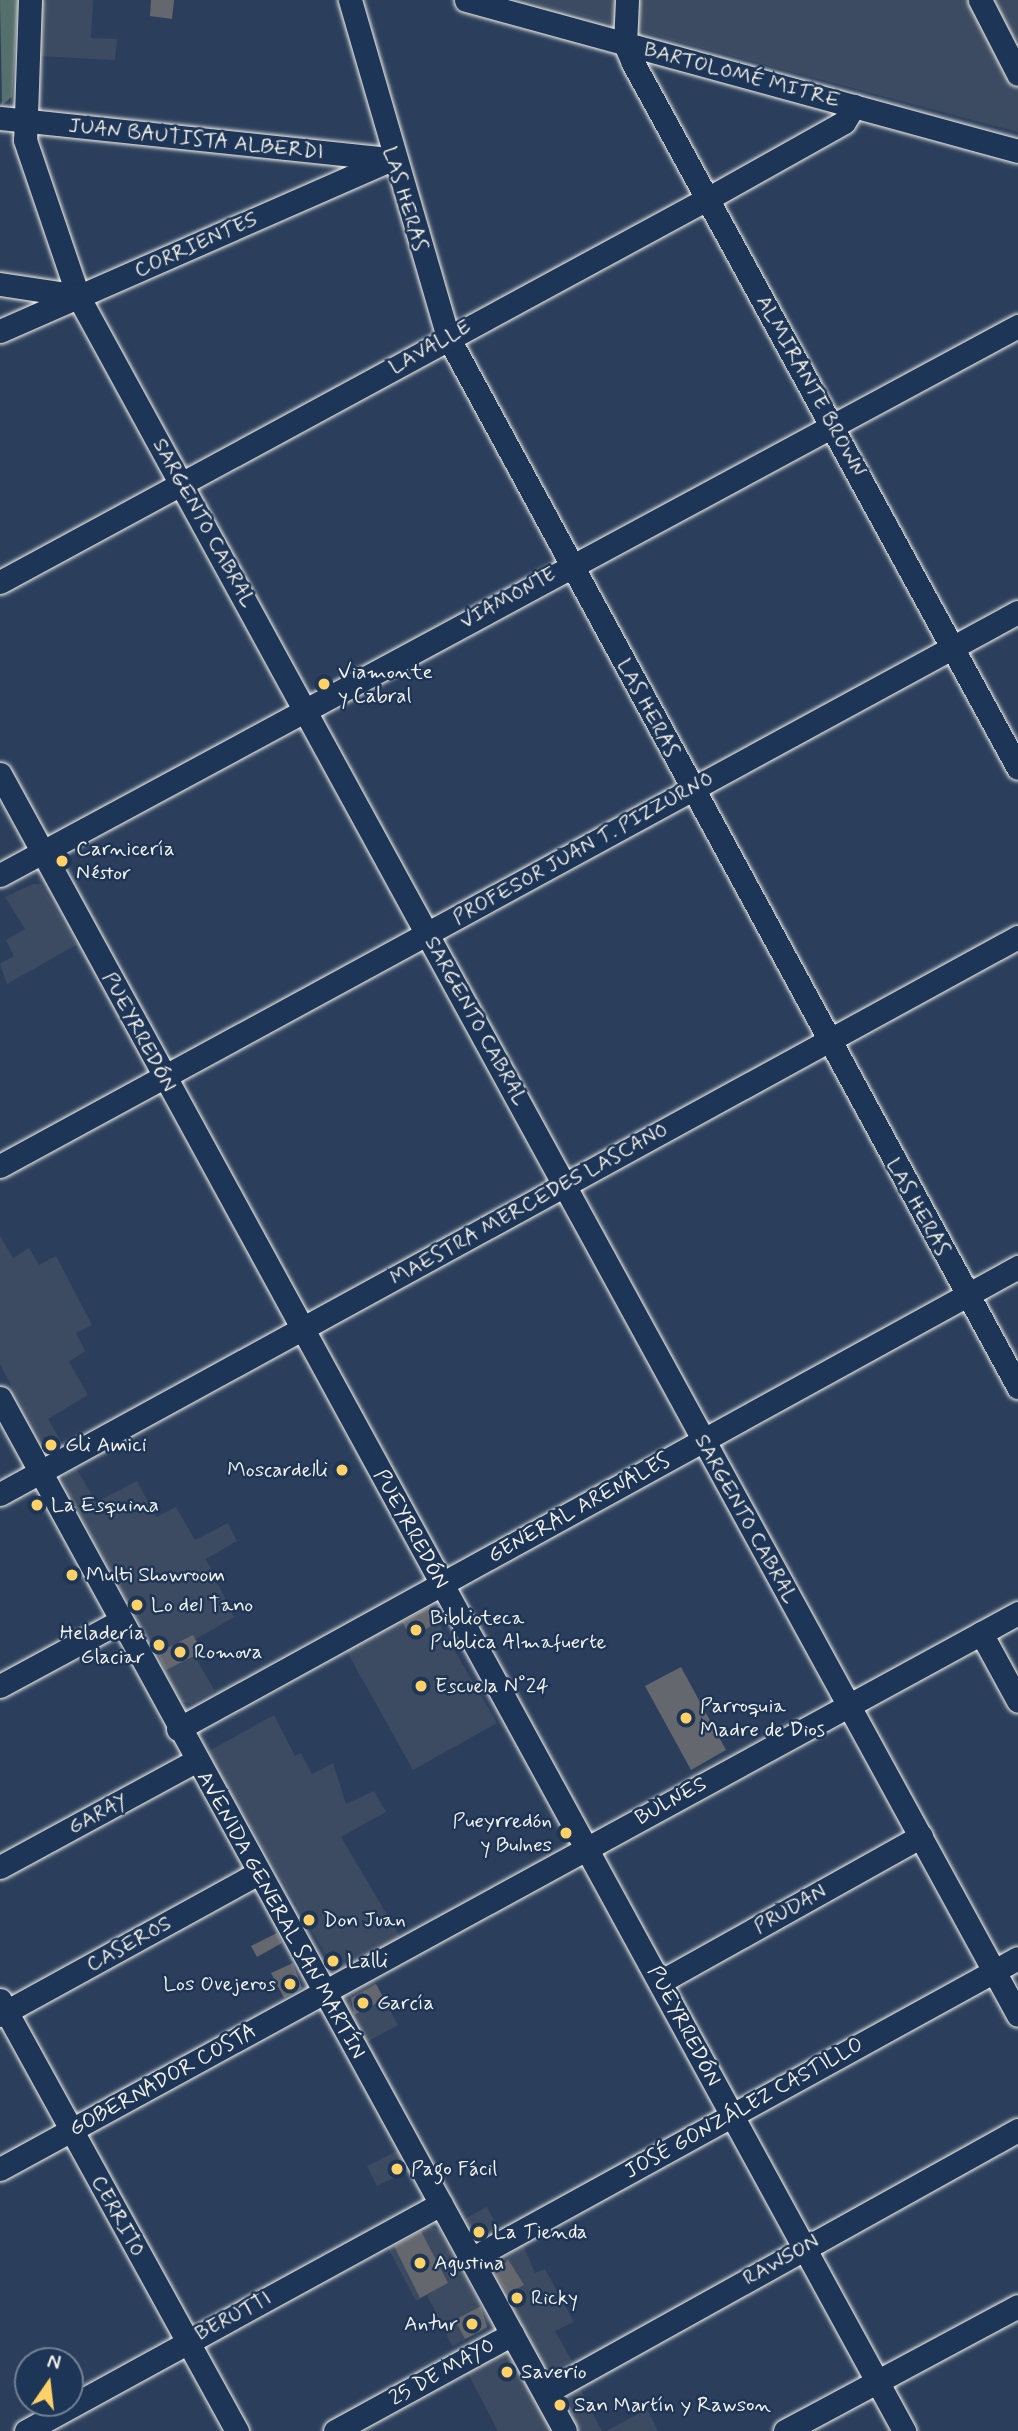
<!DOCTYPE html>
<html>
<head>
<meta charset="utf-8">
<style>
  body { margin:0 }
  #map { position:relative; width:1018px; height:2431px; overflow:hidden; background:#2b3f5c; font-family:Mynerve,sans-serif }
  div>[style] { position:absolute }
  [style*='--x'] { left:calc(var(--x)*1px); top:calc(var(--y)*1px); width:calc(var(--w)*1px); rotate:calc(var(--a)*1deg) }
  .built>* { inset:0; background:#3c4b61 }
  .green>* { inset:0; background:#556f6c }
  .building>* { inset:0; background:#64676e }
  .roads { filter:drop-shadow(0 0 2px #f4f1e8) drop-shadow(0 0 2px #f4f1e8) }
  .minor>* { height:23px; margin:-11.5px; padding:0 11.5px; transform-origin:11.5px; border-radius:11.5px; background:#1d3557 }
  .dots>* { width:19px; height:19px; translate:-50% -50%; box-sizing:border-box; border:4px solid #1d3557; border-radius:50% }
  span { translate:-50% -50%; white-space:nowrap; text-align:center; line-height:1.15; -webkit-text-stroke:5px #1d3557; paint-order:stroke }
  .street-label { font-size:21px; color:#f4f1e8 }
  .poi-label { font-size:21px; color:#f4f1e8 }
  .left { translate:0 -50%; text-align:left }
  .right { translate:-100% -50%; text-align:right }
  .north { position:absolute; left:14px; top:2347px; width:70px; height:70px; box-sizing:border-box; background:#1d3557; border:2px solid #738091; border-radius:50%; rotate:14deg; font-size:19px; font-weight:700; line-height:28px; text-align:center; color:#f4f1e8 }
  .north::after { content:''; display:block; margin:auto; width:24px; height:32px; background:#ffd166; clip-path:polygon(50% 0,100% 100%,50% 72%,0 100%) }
</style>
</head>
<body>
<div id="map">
  <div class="built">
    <div style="clip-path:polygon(40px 0,93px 0,91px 38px,117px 39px,115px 60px,37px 56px)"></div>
    <div style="clip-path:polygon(523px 0,1018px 0,1018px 132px)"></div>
    <div style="clip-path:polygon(33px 884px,41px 884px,76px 945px,7px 984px,0 964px,14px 956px,6px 940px,25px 929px,5px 897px)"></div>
    <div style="clip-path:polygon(0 1236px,13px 1258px,29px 1248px,39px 1265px,56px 1256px,92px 1325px,76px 1333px,85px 1351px,69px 1362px,88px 1395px,48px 1419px,63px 1445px,54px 1449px,46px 1448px,0 1365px)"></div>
    <div style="clip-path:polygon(76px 1468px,96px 1502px,137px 1481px,156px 1517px,176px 1507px,195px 1540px,228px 1523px,237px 1541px,206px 1559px,234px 1617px,196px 1639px,202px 1652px,195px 1657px,215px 1691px,190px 1704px,181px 1701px,63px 1482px,64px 1475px)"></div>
    <div style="clip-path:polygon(402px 1621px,411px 1638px,438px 1622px,497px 1723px,413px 1770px,346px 1650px)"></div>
    <div style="clip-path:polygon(274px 1715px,295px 1756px,301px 1753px,312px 1774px,333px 1763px,346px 1804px,374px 1791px,386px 1812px,341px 1837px,402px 1940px,336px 1972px,207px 1752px)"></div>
    <div style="clip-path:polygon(372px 1977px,398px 2025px,361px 2045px,339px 1998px)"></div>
    <div style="clip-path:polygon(403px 2148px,414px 2168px,377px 2186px,367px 2166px)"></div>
    <div style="clip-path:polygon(487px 2207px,502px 2235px,473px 2247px,455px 2224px)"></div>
    <div style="clip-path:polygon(428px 2226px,439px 2230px,489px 2320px,487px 2329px,452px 2346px,427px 2295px,416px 2301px,388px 2248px)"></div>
    <div style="clip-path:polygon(523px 2245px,535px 2273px,545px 2269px,574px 2322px,555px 2331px,572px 2361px,556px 2369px,544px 2365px,491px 2270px,492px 2264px)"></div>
    <div style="clip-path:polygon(502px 2351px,515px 2357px,556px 2431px,498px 2431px,466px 2370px)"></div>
    <div style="clip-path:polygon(579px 2387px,602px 2431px,580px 2431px,563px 2398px)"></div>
    <div style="clip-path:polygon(647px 2409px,658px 2431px,606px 2431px)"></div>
  </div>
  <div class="green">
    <div style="clip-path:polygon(0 0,18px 0,12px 97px,2px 105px)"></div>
  </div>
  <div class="building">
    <div style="clip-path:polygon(151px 0,174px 0,172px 19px,150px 16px)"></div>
    <div style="clip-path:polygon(429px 1607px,438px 1622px,411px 1638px,402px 1622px)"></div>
    <div style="clip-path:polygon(193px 1635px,202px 1652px,166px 1670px,157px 1653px)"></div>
    <div style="clip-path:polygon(681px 1667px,726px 1750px,691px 1770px,645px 1686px)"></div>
    <div style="clip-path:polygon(277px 1933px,282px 1943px,257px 1957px,251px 1946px)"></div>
    <div style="clip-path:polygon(293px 1963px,302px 1988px,284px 1998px,271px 1973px)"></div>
    <div style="clip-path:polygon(376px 1984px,384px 1999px,354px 2015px,351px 1998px)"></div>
    <div style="clip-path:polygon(421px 2231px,448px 2283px,420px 2298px,394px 2246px)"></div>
    <div style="clip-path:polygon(508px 2259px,524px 2285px,508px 2294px,496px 2274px)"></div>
    <div style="clip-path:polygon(481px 2306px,487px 2327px,465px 2339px,455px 2320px)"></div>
  </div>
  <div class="roads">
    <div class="minor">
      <div style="--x:30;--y:0;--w:140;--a:92"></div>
      <div style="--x:25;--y:140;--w:165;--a:71.2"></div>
      <div style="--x:78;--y:296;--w:1959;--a:61.33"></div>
      <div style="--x:350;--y:0;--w:351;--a:73.8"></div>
      <div style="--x:448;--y:337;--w:1195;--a:61.5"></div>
      <div style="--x:466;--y:0;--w:572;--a:15.3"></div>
      <div style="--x:627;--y:0;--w:44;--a:92.6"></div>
      <div style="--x:625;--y:44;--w:21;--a:67"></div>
      <div style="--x:633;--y:63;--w:803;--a:61.36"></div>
      <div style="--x:980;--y:0;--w:83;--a:62.8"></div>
      <div style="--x:0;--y:118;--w:391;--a:6"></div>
      <div style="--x:0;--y:284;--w:79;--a:8.7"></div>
      <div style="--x:0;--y:331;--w:428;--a:-23.7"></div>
      <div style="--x:0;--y:582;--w:804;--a:-28.45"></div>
      <div style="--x:707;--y:199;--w:157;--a:-29.3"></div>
      <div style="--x:844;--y:122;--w:19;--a:-58"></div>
      <div style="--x:0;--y:774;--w:1888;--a:61.38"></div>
      <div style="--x:0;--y:875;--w:1157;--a:-28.34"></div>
      <div style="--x:0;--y:1166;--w:1159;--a:-28.56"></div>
      <div style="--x:0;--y:1398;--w:1177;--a:61.32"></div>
      <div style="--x:0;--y:1494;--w:1160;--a:-28.69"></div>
      <div style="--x:981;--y:1633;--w:77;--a:61.4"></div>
      <div style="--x:0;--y:1686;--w:136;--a:-28.4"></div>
      <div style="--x:178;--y:1729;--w:959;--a:-28.81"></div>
      <div style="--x:0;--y:1867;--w:222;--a:-28.5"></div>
      <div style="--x:660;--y:1982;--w:299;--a:-29.2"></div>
      <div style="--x:0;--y:2000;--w:492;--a:61.2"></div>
      <div style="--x:0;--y:2015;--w:294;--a:-28.8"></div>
      <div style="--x:0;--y:2169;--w:1160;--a:-28.64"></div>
      <div style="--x:471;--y:2259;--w:624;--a:-28.82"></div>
      <div style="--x:545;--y:2393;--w:541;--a:-29.08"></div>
      <div style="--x:26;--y:2431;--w:473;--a:-28.7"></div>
      <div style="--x:335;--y:2431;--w:202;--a:-28.7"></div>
      <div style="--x:785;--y:2431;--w:264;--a:-28.2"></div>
    </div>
  </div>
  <div class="dots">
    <div style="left:324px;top:684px;background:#ffd166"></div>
    <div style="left:62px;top:861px;background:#ffd166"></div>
    <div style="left:51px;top:1445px;background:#ffd166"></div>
    <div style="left:342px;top:1470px;background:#ffd166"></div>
    <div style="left:37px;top:1505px;background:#ffd166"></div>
    <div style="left:72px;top:1575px;background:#ffd166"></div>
    <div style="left:137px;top:1605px;background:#ffd166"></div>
    <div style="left:416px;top:1630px;background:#ffd166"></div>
    <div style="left:159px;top:1645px;background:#ffd166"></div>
    <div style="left:180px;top:1652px;background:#ffd166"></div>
    <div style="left:421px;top:1686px;background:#ffd166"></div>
    <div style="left:686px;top:1718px;background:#ffd166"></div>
    <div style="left:566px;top:1833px;background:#ffd166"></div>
    <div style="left:309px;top:1920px;background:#ffd166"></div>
    <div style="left:333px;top:1961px;background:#ffd166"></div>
    <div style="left:290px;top:1984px;background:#ffd166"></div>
    <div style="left:363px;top:2003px;background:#ffd166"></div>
    <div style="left:397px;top:2169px;background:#ffd166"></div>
    <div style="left:479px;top:2232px;background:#ffd166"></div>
    <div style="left:420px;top:2263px;background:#ffd166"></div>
    <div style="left:517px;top:2298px;background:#ffd166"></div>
    <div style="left:472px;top:2324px;background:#ffd166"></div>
    <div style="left:507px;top:2372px;background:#ffd166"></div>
    <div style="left:560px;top:2405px;background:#ffd166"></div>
  </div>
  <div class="street-label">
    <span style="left:742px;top:75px;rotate:15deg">BARTOLOMÉ MITRE</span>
    <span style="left:196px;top:139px;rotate:6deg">JUAN BAUTISTA ALBERDI</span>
    <span style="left:405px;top:199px;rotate:73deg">LAS HERAS</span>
    <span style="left:196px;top:245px;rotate:-24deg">CORRIENTES</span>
    <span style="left:430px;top:347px;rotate:-29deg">LAVALLE</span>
    <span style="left:811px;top:386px;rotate:61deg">ALMIRANTE BROWN</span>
    <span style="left:204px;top:523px;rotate:61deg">SARGENTO CABRAL</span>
    <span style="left:508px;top:598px;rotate:-29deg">VIAMONTE</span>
    <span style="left:648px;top:708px;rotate:62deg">LAS HERAS</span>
    <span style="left:583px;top:848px;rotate:-29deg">PROFESOR JUAN T. PIZZURNO</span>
    <span style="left:476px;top:1021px;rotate:61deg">SARGENTO CABRAL</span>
    <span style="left:139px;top:1032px;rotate:62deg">PUEYRREDÓN</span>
    <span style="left:529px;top:1204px;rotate:-29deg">MAESTRA MERCEDES LASCANO</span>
    <span style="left:918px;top:1207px;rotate:61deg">LAS HERAS</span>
    <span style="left:579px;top:1508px;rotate:-29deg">GENERAL ARENALES</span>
    <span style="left:746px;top:1519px;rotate:61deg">SARGENTO CABRAL</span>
    <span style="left:411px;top:1529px;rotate:61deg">PUEYRREDÓN</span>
    <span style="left:671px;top:1801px;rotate:-29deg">BULNES</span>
    <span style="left:98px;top:1814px;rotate:-28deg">GARAY</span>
    <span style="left:790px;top:1909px;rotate:-29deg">PRUDAN</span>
    <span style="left:281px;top:1915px;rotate:61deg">AVENIDA GENERAL SAN MARTÍN</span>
    <span style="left:129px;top:1944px;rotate:-29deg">CASEROS</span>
    <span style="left:684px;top:2026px;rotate:62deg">PUEYRREDÓN</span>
    <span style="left:163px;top:2080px;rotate:-29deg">GOBERNADOR COSTA</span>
    <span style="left:744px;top:2108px;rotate:-29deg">JOSÉ GONZÁLEZ CASTILLO</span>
    <span style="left:118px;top:2216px;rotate:61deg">CERRITO</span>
    <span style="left:781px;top:2260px;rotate:-29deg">RAWSON</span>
    <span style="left:233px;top:2316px;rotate:-28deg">BERUTTI</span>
    <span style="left:442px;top:2372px;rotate:-29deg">25 DE MAYO</span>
  </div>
  <div class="poi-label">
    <span class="left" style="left:338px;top:684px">Viamonte<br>y Cabral</span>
    <span class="left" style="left:76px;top:861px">Carnicería<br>Néstor</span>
    <span class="left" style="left:65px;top:1445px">Gli Amici</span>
    <span class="right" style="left:328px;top:1470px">Moscardelli</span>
    <span class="left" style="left:51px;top:1505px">La Esquina</span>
    <span class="left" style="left:86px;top:1575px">Multi Showroom</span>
    <span class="left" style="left:151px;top:1605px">Lo del Tano</span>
    <span class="left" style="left:430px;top:1630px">Biblioteca<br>Publica Almafuerte</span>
    <span class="right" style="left:145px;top:1645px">Heladería<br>Glaciar</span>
    <span class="left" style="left:194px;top:1652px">Romova</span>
    <span class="left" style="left:435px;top:1686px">Escuela N°24</span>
    <span class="left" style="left:700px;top:1718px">Parroquia<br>Madre de Dios</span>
    <span class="right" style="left:552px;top:1833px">Pueyrredón<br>y Bulnes</span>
    <span class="left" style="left:323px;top:1920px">Don Juan</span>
    <span class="left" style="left:347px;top:1961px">Lalli</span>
    <span class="right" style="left:276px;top:1984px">Los Ovejeros</span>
    <span class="left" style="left:377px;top:2003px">García</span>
    <span class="left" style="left:411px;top:2169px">Pago Fácil</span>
    <span class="left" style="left:493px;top:2232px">La Tienda</span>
    <span class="left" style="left:434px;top:2263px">Agustina</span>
    <span class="left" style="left:531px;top:2298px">Ricky</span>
    <span class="right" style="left:458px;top:2324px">Antur</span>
    <span class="left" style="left:521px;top:2372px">Saverio</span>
    <span class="left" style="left:574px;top:2405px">San Martín y Rawson</span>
  </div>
  <div class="north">N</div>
</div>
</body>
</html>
